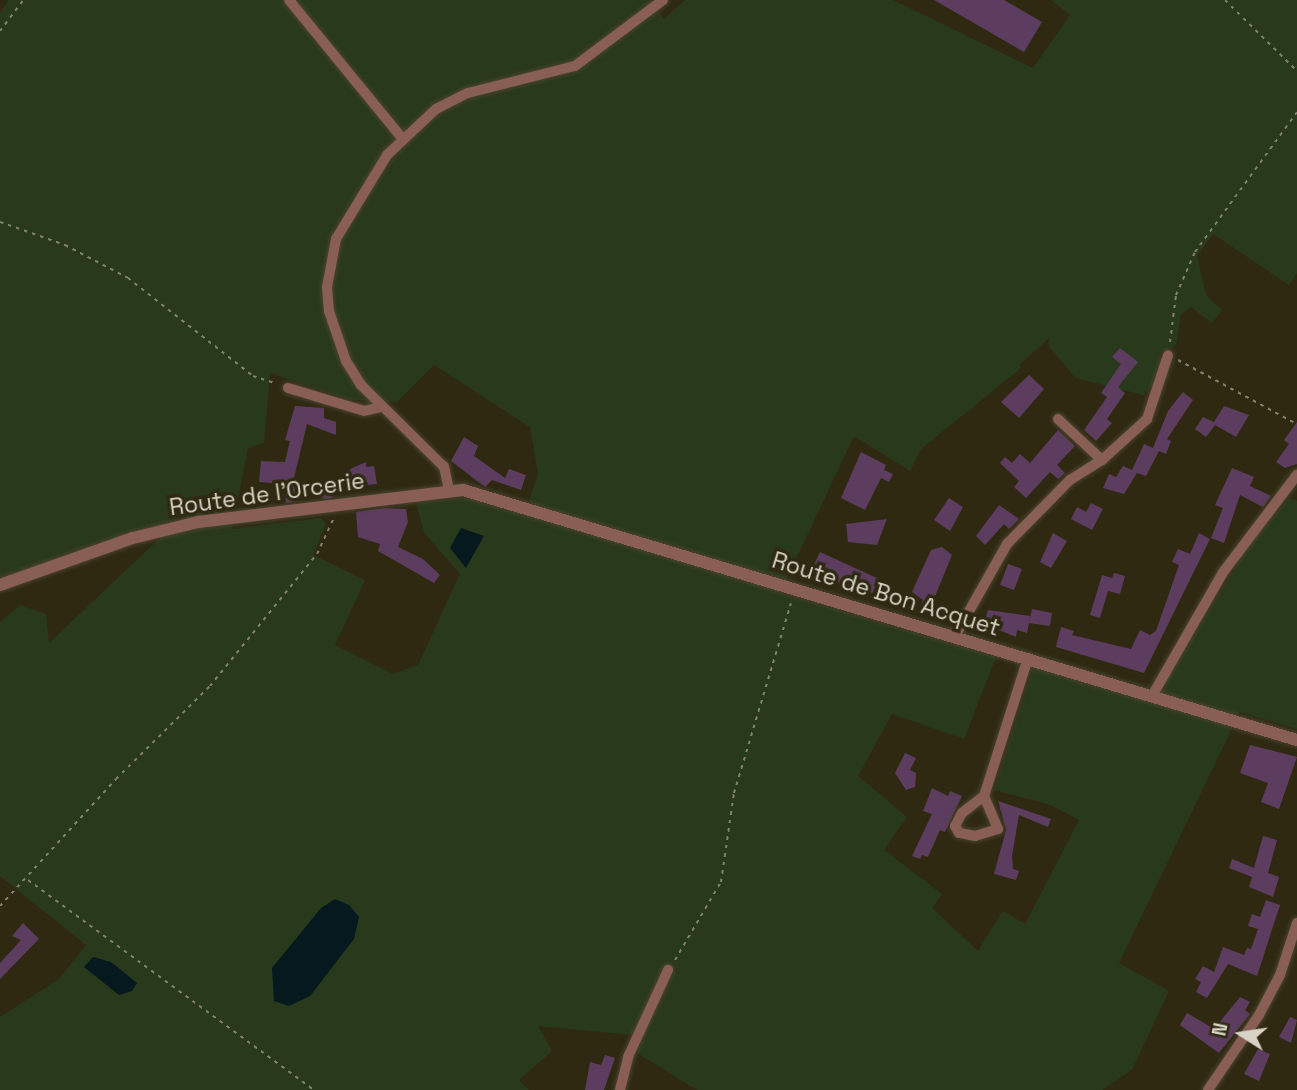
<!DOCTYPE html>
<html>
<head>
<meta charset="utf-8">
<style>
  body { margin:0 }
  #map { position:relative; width:1297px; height:1090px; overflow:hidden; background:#2f2912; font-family:"Space Grotesk",sans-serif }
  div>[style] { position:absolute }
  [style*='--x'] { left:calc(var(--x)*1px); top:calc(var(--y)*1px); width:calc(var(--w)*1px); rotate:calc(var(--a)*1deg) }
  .green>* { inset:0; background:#29391c }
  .water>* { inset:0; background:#06191f }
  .building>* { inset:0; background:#5d3d5f }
  .round { border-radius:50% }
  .path>* { height:2px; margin-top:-1px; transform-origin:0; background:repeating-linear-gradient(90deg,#84806d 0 3.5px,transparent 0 8.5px) }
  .roads { filter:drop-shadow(0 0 2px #4a442f) drop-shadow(0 0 2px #4a442f) }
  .minor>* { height:10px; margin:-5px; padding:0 5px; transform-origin:5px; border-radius:5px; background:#895e55 }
  .tertiary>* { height:12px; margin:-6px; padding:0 6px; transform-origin:6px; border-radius:6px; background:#895e55 }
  span { translate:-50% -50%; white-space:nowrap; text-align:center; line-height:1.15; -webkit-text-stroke:7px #2f2912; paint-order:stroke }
  .street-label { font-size:23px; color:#d7d4c6 }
  .north { position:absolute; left:1206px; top:999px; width:70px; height:70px; -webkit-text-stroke:5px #2f2912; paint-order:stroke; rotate:282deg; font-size:19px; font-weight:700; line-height:28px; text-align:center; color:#d7d4c6 }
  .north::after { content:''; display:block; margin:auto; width:24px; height:32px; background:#d7d4c6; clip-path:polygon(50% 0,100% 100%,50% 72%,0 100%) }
</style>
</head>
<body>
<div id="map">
  <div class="green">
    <div style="clip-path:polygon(evenodd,9px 0,652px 0,664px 19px,685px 0,893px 0,1033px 68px,1070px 15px,1051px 0,1297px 0,1297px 273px,1289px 285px,1213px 234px,1197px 256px,1206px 295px,1222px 310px,1212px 323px,1191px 307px,1181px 314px,1176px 345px,1160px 353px,1154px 383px,1143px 395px,1076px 378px,1048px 346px,1049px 338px,1019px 365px,1021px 368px,921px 449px,910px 471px,854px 436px,780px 593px,996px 657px,964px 739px,892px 714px,858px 776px,907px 817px,884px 850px,942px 894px,932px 908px,978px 951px,1003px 911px,1025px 924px,1079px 820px,1051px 805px,994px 790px,1033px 668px,1159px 705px,1167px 679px,1247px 549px,1289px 498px,1297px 501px,1297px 729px,1240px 712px,1119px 963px,1169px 991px,1132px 1070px,1102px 1090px,697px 1090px,637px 1053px,643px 1036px,538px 1026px,552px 1051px,519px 1080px,529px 1090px,0 1090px,0 1017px,59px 979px,86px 945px,0 876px,0 622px,20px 605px,46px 614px,49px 643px,182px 517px,0 590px,0 13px,9px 0,434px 365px,530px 427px,538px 474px,524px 515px,465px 498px,416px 502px,424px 532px,460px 574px,418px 665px,393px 674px,335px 645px,365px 580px,313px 555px,326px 524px,321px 518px,232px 529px,248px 448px,264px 443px,270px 373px,352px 400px,397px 402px,434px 365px)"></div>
  </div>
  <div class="water">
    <div style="clip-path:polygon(461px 528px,484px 536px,466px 568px,450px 548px)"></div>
    <div style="clip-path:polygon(335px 899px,349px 905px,359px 917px,354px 939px,310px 996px,289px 1006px,274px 1001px,272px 968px,321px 908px)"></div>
    <div style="clip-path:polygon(93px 957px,111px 962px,137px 983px,132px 991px,119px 995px,84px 967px)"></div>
  </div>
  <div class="building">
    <div style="clip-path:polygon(934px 0,1004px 0,1042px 22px,1024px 52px)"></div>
    <div style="clip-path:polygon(1120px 348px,1138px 362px,1118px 387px,1125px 393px,1107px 419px,1112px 423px,1096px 441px,1084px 430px,1107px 397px,1101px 393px,1121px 364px,1112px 357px)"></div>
    <div style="clip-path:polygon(1029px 375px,1044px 389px,1019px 418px,1001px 402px)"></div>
    <div style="clip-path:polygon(1183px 392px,1193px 400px,1167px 439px,1171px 441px,1166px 454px,1159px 451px,1146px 476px,1137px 473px,1124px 494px,1103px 488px,1109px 474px,1116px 477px,1123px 466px,1132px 470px,1144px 444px,1153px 448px,1168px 411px)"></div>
    <div style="clip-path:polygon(295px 406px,324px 408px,324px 418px,336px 422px,336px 435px,307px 424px,293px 482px,298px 501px,286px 503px,284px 484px,259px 482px,261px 461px,285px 462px,290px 441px,285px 440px)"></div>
    <div style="clip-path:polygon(1224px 406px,1249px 415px,1236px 437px,1215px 425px,1206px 437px,1195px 429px,1203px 417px,1214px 422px)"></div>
    <div style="clip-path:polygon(1297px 422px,1297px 464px,1285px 468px,1276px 462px,1289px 444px,1284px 440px)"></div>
    <div style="clip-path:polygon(1058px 430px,1075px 446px,1057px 465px,1065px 473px,1058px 479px,1050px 472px,1026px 498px,1014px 487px,1019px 481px,1000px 463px,1005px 457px,1012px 463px,1020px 454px,1030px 463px)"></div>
    <div style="clip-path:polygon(464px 437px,478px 446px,474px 456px,505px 478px,509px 469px,526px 475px,521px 490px,492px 480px,485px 487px,451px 461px)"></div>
    <div style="clip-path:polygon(861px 452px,886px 465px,884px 470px,893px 474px,889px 482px,881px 478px,865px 510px,841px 498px)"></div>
    <div style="clip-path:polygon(366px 462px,366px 467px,374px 466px,377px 484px,357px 486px,351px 483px,350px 469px)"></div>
    <div style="clip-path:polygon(1232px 468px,1254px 477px,1250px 486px,1271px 496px,1263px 507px,1240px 495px,1224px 543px,1211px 538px,1223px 508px,1215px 505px)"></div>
    <div class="round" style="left:318px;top:481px;width:18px;height:18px"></div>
    <div style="clip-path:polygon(949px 498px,963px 507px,950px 531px,934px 520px)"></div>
    <div style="clip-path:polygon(1091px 503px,1103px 509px,1092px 530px,1071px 519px,1077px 507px,1086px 512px)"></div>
    <div style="clip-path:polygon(999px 505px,1019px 519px,1009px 529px,1004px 524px,985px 545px,976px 536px)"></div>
    <div style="clip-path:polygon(384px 508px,406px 509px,408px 522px,398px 547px,423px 559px,440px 575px,434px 583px,378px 551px,380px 544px,358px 537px,356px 512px)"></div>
    <div style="clip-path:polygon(887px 519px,877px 545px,848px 542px,846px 524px)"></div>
    <div style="clip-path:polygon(1053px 533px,1067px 541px,1051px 568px,1040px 562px)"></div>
    <div style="clip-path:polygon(1199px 533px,1210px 539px,1144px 673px,1056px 647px,1061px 627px,1074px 631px,1072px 635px,1131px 649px,1140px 630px,1150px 635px,1156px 631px,1179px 565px,1172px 562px,1178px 549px,1190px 554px)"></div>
    <div style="clip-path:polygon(942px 547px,952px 555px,929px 611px,920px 607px,923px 600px,912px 592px,931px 550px)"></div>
    <div style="clip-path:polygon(820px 552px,879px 579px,872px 594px,810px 573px)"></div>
    <div style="clip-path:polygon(1008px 564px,1022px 569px,1014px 590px,1000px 585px)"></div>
    <div style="clip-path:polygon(1114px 573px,1125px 576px,1120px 594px,1108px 591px,1100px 618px,1090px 615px,1102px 575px,1112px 578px)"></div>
    <div style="clip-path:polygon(1032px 609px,1052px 613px,1050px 626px,1029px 623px,1027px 633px,1017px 630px,1016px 637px,984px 624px,988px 610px,1030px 616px,1029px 622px)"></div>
    <div style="clip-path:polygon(1250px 745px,1297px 757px,1279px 809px,1261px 802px,1268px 783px,1240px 773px)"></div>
    <div style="clip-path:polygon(905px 753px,916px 758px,910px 770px,916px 773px,915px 787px,906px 790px,895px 773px)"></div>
    <div style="clip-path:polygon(932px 788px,948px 796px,950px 791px,962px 796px,945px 832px,940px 830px,928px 857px,922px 855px,920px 859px,912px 856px,932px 814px,923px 811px)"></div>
    <div style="clip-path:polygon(998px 801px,1051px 819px,1048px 827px,1019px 815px,1012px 856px,1013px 869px,1019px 871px,1016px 880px,994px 874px,1006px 830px)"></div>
    <div style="clip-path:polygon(1263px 836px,1277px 840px,1268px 873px,1279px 877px,1273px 897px,1249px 887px,1252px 877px,1229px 868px,1232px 859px,1254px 868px)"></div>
    <div style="clip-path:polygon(1266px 900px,1280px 905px,1257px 976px,1228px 964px,1207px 998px,1196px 992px,1201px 982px,1195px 979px,1203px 966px,1214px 972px,1223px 947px,1244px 955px,1247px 948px,1251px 949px,1258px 929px,1248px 926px,1252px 914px,1260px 917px)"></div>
    <div style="clip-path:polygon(23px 923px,39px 939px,0 979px,0 963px,21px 940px,12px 936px)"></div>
    <div style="clip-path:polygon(1240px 997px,1250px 1002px,1245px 1010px,1250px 1014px,1219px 1053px,1180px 1025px,1187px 1013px,1214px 1029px)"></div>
    <div style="clip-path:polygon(1290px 1017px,1297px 1020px,1291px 1043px,1279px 1037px)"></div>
    <div style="clip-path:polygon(1258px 1049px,1270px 1054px,1259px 1081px,1244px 1074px)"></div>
    <div style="clip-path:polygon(605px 1055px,615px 1058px,604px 1090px,585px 1090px,590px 1062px,601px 1065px)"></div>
  </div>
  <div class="path">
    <div style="--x:1225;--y:0;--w:101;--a:44.6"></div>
    <div style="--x:0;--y:31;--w:39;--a:-53"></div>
    <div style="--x:0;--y:222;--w:69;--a:19.5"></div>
    <div style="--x:65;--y:245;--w:71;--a:27.6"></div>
    <div style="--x:128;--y:278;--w:159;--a:38.1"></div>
    <div style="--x:253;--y:376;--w:25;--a:18"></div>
    <div style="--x:1170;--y:342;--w:47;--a:-82.7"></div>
    <div style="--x:1176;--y:295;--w:47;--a:-66.2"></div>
    <div style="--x:1195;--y:252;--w:173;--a:-53.9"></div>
    <div style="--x:1178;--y:360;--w:135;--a:28.3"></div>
    <div style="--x:28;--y:880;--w:355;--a:36.3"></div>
    <div style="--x:0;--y:906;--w:172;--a:-47.6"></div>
    <div style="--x:116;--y:779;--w:132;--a:-44.7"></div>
    <div style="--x:210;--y:686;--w:170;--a:-51"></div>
    <div style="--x:317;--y:554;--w:38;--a:-65"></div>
    <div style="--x:675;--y:960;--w:91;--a:-59.5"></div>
    <div style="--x:721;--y:882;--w:90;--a:-81.7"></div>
    <div style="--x:734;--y:793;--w:198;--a:-73.3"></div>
  </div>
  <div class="roads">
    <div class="minor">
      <div style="--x:289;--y:0;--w:178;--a:50.7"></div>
      <div style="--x:288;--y:388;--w:79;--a:16.8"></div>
      <div style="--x:364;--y:411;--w:18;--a:-13"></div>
      <div style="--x:1058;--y:419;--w:60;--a:43"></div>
      <div style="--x:449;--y:490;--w:24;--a:-102"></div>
      <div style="--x:444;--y:467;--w:117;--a:-135.3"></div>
      <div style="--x:361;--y:385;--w:28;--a:-122"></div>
      <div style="--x:346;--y:361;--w:53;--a:-108.8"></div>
      <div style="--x:329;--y:311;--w:24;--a:-95"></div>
      <div style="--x:327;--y:287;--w:49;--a:-79.4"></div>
      <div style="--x:336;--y:239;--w:98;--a:-58.7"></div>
      <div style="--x:387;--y:155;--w:67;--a:-43.2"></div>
      <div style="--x:436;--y:109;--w:36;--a:-27"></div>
      <div style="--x:468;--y:93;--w:110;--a:-14.2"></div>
      <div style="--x:575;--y:66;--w:110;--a:-36.9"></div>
      <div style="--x:955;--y:636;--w:106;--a:-60.5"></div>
      <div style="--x:1007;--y:544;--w:90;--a:-45.5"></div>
      <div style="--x:1070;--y:480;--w:38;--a:-32"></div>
      <div style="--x:1102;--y:460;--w:61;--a:-42.3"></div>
      <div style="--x:1147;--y:419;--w:67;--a:-71.8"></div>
      <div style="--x:1152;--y:696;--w:144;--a:-60.1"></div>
      <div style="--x:1224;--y:571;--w:121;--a:-52.8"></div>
      <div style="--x:984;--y:796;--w:36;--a:67"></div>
      <div style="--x:998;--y:829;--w:24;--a:163"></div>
      <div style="--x:975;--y:836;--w:16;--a:-169"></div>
      <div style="--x:959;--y:833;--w:8;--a:-120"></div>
      <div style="--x:955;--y:826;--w:15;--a:-62"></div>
      <div style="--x:962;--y:813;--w:28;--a:-38"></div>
      <div style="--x:984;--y:796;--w:145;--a:-72.3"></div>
      <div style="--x:620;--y:1090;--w:34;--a:-76"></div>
      <div style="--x:628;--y:1057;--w:96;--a:-65.3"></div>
      <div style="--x:1208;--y:1090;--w:91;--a:-55.8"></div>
      <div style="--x:1259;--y:1015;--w:45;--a:-62.3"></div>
      <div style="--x:1280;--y:975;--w:55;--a:-71.9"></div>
    </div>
    <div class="tertiary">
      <div style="--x:0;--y:585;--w:141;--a:-19.5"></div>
      <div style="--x:133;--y:538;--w:67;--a:-13.8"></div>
      <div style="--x:198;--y:522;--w:267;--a:-6.9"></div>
      <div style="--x:463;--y:490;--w:871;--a:16.69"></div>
    </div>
  </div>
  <div class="street-label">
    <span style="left:267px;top:494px;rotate:-8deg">Route de l'Orcerie</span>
    <span style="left:886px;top:594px;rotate:17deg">Route de Bon Acquet</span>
  </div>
  <div class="north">N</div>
</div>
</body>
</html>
